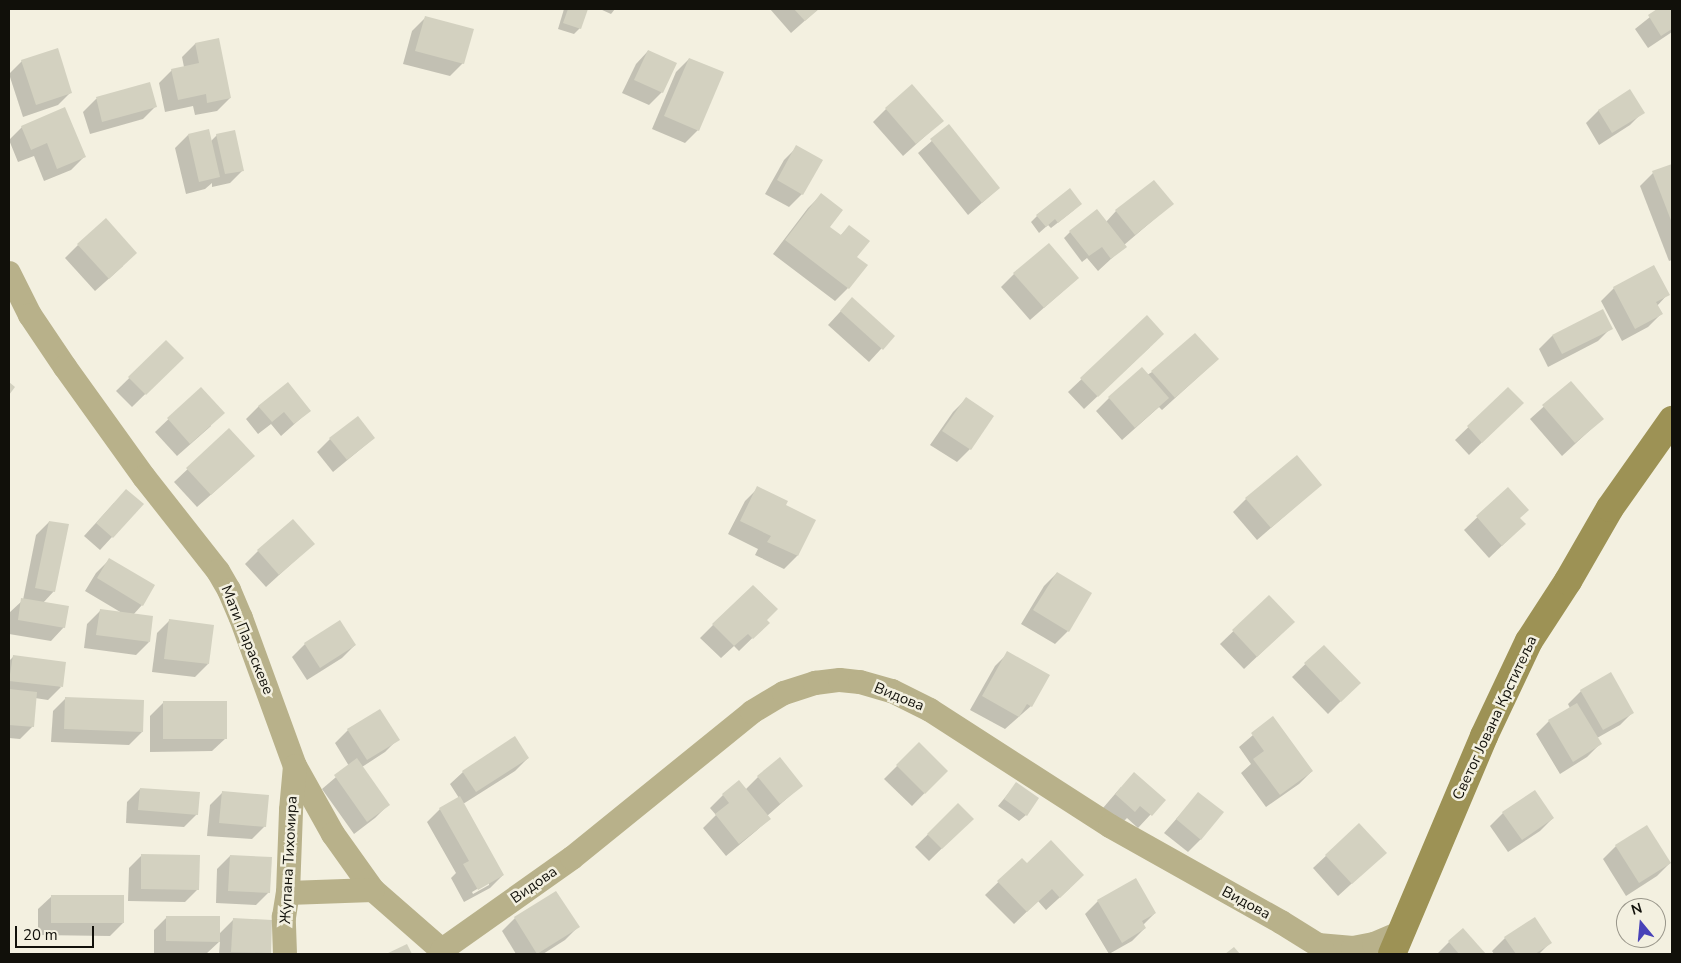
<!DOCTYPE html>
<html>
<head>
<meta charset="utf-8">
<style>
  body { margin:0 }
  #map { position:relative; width:1681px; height:963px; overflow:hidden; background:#f3f0e0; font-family:"Nunito Sans",sans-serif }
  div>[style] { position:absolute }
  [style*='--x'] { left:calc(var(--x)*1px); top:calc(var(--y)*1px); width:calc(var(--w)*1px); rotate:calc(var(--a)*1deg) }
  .shadow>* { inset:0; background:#0003 }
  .building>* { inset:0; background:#d3d1c0 }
  .street>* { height:24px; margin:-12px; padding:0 12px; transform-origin:12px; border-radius:12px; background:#b8b18a }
  .secondary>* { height:28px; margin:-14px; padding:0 14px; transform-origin:14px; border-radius:14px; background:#9d9255 }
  span { translate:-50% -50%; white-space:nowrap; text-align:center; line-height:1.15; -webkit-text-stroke:5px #f3f0e0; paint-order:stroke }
  .street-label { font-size:15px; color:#11100a }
  .frame { position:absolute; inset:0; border:10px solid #11100a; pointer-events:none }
  .north { position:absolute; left:1616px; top:898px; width:50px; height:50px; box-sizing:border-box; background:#f3f0e0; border:1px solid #99968a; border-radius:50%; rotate:343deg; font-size:14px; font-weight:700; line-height:20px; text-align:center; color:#11100a }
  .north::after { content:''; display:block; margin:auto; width:18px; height:22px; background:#4842b8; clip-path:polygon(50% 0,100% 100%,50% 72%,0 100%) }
  .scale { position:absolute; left:15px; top:926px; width:79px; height:22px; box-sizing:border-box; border:2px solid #11100a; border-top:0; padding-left:6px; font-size:15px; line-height:18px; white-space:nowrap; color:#11100a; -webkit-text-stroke:4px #f3f0e0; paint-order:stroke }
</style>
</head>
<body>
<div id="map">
  <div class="shadow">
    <div style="clip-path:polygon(564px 9px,587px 9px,580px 28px,574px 34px,558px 29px)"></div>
    <div style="clip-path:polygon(600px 9px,615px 9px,611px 14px)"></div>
    <div style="clip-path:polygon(770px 9px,818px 9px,791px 33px)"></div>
    <div style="clip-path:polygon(1660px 9px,1672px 9px,1672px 32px,1648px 48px,1635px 29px)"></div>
    <div style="clip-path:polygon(425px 18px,463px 63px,450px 76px,403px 64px,412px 31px)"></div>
    <div style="clip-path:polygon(218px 39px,230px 98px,217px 111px,195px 115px,193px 106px,165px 112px,159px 83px,172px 70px,184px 67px,182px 57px,195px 44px)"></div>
    <div style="clip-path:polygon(648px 51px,662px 92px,649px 105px,622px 93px,636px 64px)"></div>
    <div style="clip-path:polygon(689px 59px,698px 130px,685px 143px,652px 129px,676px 72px)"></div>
    <div style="clip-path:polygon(22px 61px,71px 92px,58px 105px,23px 117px,9px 74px)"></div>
    <div style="clip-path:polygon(149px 84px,156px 106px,143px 119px,90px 134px,83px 112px,96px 99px)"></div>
    <div style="clip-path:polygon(886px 109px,942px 121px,903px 156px,873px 122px)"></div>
    <div style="clip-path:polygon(1599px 110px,1643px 112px,1630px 125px,1599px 145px,1586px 123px)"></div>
    <div style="clip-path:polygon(949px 126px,999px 188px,968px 215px,918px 153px)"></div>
    <div style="clip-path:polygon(22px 127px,84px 157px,71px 170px,44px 181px,34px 156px,18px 162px,9px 140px)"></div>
    <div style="clip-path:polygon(188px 135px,210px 142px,217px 135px,243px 170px,230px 183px,212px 187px,212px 183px,205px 189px,186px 194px,175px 148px)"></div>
    <div style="clip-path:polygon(797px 147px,802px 194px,789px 207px,765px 194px,784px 160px)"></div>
    <div style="clip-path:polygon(1672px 165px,1672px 260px,1669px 261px,1640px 186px,1653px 173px)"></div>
    <div style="clip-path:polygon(821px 195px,828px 227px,840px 236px,849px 227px,856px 257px,848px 288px,835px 301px,773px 254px,808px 208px)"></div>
    <div style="clip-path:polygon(1172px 204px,1124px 245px,1125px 246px,1098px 271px,1087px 258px,1082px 262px,1064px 238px,1070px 232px,1106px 222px,1116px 211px)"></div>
    <div style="clip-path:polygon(1074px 210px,1051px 228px,1048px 225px,1039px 233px,1031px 222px,1037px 216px)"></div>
    <div style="clip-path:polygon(78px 245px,123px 266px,95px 291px,65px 258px)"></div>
    <div style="clip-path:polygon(1653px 267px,1668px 294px,1657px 306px,1661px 314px,1648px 327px,1622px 341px,1601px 301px,1614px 288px)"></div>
    <div style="clip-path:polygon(1014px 274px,1078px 278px,1030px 320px,1001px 287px)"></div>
    <div style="clip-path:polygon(852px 299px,893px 336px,869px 362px,828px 325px)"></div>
    <div style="clip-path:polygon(1147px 317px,1150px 347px,1084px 409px,1068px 392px)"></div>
    <div style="clip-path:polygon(1611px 328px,1598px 341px,1548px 367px,1539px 349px,1552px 336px)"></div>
    <div style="clip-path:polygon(166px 342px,182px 358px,132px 407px,116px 391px)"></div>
    <div style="clip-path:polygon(1218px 359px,1162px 410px,1159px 407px,1122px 440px,1096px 411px,1109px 398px,1152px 372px)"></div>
    <div style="clip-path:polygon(1571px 382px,1602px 419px,1562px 456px,1530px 419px)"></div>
    <div style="clip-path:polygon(201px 388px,211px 426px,177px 456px,155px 432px)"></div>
    <div style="clip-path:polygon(1508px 389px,1509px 416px,1469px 455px,1455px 440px)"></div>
    <div style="clip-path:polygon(966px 399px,992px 416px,970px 449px,957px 462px,930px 445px,953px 412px)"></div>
    <div style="clip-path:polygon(259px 406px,309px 411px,281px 436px,271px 424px,258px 434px,246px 419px)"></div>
    <div style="clip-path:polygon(229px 430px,240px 469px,197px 507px,174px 482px)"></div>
    <div style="clip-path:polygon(374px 438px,333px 472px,317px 452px,330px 439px)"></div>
    <div style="clip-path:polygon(1320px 485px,1257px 540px,1233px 512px,1246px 499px)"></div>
    <div style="clip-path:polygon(758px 488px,784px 506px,814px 521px,797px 556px,784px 569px,755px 555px,758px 549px,728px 534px,745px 501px)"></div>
    <div style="clip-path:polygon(1508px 488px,1519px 518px,1511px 537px,1489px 558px,1464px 530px)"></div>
    <div style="clip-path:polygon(114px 503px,112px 537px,100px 550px,84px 536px)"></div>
    <div style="clip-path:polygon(49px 522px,54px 591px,43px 603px,64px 627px,51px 641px,9px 634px,9px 613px,23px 600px,36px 535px)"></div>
    <div style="clip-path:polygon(313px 544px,266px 587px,245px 564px,258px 551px)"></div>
    <div style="clip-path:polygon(109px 560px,142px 605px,133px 615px,149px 642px,136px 655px,84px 648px,87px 624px,100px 611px,122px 613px,85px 591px,96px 573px)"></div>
    <div style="clip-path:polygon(1057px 573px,1068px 631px,1055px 644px,1021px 624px,1044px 586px)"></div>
    <div style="clip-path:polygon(1269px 597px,1280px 635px,1244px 669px,1220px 644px)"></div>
    <div style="clip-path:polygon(170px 620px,208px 664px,195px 677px,152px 672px,157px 633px)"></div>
    <div style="clip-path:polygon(765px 620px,768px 623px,739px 651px,734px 646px,721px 658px,700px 638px,713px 625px)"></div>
    <div style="clip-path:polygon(305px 644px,355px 645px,342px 658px,307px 680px,292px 657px)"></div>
    <div style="clip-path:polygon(1324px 646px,1346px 696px,1328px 714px,1292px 677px)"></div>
    <div style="clip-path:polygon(1008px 653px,1048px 675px,1031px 706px,1005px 729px,970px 710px,995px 666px)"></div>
    <div style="clip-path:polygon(13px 657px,61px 687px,48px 700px,35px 698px,33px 726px,20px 739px,9px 738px,9px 661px)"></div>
    <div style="clip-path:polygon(1581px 691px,1633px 712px,1620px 725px,1597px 738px,1600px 744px,1587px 757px,1560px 774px,1536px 734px,1549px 721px,1570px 708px,1568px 704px)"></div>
    <div style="clip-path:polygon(66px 698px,142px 732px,129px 745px,51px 742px,53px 711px)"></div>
    <div style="clip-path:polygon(163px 703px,226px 738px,212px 751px,150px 752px,150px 716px)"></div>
    <div style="clip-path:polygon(1273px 718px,1312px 771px,1299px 784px,1266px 807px,1241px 773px,1251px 764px,1239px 747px)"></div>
    <div style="clip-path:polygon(348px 730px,398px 739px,385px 752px,362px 767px,388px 805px,375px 818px,354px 834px,322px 789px,349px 766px,335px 743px)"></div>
    <div style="clip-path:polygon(919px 744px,946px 771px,912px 806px,884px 779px)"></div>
    <div style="clip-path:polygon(evenodd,528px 758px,515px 771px,463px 804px,503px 875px,490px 888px,464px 902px,451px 878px,456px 873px,427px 822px,440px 809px,459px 798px,450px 784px,463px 772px,528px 758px,489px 882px,489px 885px,473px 894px,472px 892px,489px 882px)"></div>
    <div style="clip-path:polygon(758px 777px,801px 786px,767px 816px,769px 819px,756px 831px,726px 856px,703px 828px,716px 815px,710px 808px,723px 795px,745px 790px)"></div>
    <div style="clip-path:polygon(1017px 783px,1026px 815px,1019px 821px,998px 806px)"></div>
    <div style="clip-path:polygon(1121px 787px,1164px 800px,1138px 828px,1127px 818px,1121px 824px,1103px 808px)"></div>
    <div style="clip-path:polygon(140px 789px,197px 814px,184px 827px,126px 823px,127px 802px)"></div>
    <div style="clip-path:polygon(223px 792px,265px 826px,252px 839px,207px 836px,210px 805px)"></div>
    <div style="clip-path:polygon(1199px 793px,1201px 839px,1188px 852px,1164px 833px)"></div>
    <div style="clip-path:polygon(958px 805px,972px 819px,929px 861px,915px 847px)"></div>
    <div style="clip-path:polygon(1503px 813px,1553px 818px,1540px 831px,1508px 852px,1490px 826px)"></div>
    <div style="clip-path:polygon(1359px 825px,1372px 865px,1338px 896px,1313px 868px)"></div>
    <div style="clip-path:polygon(1616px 846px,1670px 863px,1657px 876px,1626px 896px,1603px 859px)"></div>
    <div style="clip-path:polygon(142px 855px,198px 889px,185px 902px,128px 901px,129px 868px)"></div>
    <div style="clip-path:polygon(230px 856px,269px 892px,256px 905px,216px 903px,217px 869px)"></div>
    <div style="clip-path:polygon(1022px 859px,1027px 865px,1070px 888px,1046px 910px,1038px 901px,1014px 924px,985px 895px)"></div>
    <div style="clip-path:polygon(556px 892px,578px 927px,565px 940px,543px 954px,516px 954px,502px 931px,515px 918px)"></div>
    <div style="clip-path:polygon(52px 896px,123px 923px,110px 936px,38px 935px,38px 909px)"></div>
    <div style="clip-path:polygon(1098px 901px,1155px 913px,1143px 925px,1145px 928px,1132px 941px,1109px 954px,1085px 914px)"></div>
    <div style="clip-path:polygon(167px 917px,219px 934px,233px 920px,270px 953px,219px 954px,220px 941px,206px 954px,154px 954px,154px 930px)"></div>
    <div style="clip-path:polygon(1463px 930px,1484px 954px,1437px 954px,1449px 942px)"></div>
    <div style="clip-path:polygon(1505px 938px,1550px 943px,1539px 954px,1494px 954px,1492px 951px)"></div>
  </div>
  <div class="building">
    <div style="clip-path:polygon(568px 9px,588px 9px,581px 29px,563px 23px)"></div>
    <div style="clip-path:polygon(794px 9px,819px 9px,805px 21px)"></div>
    <div style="clip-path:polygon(1657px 9px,1672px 9px,1672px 29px,1661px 36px,1648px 15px)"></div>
    <div style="clip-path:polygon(425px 16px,474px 29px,464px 64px,415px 51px)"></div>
    <div style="clip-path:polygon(219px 38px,231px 98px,207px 103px,206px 94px,178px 100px,171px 69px,199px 63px,195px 43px)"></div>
    <div style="clip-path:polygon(58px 48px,72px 93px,36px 105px,21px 60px)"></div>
    <div style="clip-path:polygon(648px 50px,677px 63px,663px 93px,634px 80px)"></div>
    <div style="clip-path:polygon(689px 58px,724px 72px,699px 131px,664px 116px)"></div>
    <div style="clip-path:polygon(150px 82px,157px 107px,102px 122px,96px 97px)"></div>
    <div style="clip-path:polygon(912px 84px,944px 121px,916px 144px,885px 108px)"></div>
    <div style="clip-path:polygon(1630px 89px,1645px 113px,1612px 133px,1598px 110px)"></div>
    <div style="clip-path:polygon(65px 107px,86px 157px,57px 169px,47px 143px,31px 150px,21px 126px)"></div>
    <div style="clip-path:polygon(949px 124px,1000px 188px,982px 203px,930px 139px)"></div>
    <div style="clip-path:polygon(209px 129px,220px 177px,199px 182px,188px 134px)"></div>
    <div style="clip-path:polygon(235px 130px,244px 171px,225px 174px,216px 134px)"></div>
    <div style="clip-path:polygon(796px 145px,823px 160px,803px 195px,777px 180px)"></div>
    <div style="clip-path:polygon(1672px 164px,1672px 223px,1652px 171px)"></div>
    <div style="clip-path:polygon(1154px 180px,1174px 204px,1135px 235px,1115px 210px)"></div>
    <div style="clip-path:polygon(1070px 188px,1082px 204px,1058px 223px,1055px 219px,1046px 227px,1036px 215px)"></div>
    <div style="clip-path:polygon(821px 193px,843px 210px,830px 227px,841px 235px,849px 225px,870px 241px,857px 257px,868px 265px,849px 289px,785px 240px)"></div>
    <div style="clip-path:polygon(1097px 209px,1127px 247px,1111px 259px,1102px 247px,1089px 256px,1069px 231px)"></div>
    <div style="clip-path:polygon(106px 218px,137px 253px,109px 279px,77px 244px)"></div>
    <div style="clip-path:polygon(1049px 243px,1079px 278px,1044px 308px,1013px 273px)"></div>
    <div style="clip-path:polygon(1654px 265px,1670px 295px,1656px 302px,1663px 314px,1635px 329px,1613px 287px)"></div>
    <div style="clip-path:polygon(852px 297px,895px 336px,883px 350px,840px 311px)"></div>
    <div style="clip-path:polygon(1603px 309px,1613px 329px,1562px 354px,1552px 335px)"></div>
    <div style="clip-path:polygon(1147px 315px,1164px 334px,1098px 397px,1080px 378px)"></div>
    <div style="clip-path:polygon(1195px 333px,1219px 359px,1175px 398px,1151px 371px)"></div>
    <div style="clip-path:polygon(166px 340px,184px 358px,146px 395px,128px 377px)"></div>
    <div style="clip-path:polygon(1142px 367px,1169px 398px,1135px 428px,1108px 397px)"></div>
    <div style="clip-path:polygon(1571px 381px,1604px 419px,1575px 443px,1542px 405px)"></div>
    <div style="clip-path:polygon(9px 382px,15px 387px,9px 395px)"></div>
    <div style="clip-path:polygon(288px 382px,311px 411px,294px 424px,284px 412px,272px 422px,258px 406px)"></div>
    <div style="clip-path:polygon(201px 387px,225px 413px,190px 444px,167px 418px)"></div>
    <div style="clip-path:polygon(1508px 387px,1524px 403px,1482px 443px,1467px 426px)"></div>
    <div style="clip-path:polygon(966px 397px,994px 416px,971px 450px,942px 431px)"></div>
    <div style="clip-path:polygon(358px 416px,375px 438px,347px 460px,329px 438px)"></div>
    <div style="clip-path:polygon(229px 428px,255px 456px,211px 495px,186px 468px)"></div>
    <div style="clip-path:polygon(1297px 455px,1322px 485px,1271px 528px,1245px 498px)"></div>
    <div style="clip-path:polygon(757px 486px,788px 501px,786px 505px,816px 520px,798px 556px,767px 542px,771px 536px,740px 521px)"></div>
    <div style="clip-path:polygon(1508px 487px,1529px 510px,1520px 518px,1526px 524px,1502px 546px,1476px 516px)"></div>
    <div style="clip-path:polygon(126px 489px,144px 504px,113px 538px,96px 523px)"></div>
    <div style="clip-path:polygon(293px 519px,315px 544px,279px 575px,257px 550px)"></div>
    <div style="clip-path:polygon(49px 521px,69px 524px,55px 592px,35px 588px)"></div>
    <div style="clip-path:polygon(109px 558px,155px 585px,143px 606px,97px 578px)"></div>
    <div style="clip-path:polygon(1057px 572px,1092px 593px,1069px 632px,1033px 610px)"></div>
    <div style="clip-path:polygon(753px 585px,778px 609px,767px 620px,770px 623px,753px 639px,748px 634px,734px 646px,712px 624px)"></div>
    <div style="clip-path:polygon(1269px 595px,1295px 622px,1257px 657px,1232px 630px)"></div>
    <div style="clip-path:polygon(21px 598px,69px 606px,65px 628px,18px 620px)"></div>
    <div style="clip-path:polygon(100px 609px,153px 616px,150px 642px,96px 635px)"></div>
    <div style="clip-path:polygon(169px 619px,214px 625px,209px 664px,164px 659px)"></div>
    <div style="clip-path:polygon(340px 620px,356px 645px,320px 668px,304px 643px)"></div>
    <div style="clip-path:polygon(1324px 645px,1361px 683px,1341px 702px,1304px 663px)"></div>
    <div style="clip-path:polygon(1007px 651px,1050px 675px,1032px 707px,1027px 704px,1019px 717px,982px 696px)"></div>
    <div style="clip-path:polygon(13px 655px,66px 662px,63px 687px,9px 681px)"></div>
    <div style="clip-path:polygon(1611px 672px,1634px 713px,1603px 730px,1580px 690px)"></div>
    <div style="clip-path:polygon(9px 689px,37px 692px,34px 727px,9px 725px)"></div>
    <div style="clip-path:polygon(65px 697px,144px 700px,143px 732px,64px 729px)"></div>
    <div style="clip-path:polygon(163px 701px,227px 701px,227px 739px,163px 739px)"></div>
    <div style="clip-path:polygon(1577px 703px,1602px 744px,1573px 762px,1548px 720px)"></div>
    <div style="clip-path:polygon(380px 709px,400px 740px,367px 760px,347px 729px)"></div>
    <div style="clip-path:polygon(1273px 716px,1313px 771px,1280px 795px,1253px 759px,1264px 751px,1251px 733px)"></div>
    <div style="clip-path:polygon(515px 736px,529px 758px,476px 792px,462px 771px)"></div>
    <div style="clip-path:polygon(919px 742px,948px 771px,925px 794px,896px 765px)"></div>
    <div style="clip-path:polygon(780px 757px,803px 786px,780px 804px,757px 776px)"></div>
    <div style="clip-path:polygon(357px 758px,390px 805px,367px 822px,334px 775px)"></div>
    <div style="clip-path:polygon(1134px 772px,1166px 800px,1152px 816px,1140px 806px,1135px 812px,1115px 794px)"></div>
    <div style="clip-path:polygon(739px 780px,771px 819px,739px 844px,715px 814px,729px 803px,722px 794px)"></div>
    <div style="clip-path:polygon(1016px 782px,1039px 798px,1027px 816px,1004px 799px)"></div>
    <div style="clip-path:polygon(140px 788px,200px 792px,198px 815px,138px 810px)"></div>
    <div style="clip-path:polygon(1535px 790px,1554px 818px,1522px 840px,1502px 812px)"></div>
    <div style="clip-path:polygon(222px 791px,269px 795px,266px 827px,219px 823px)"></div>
    <div style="clip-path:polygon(1198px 792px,1224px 812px,1201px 840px,1176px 819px)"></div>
    <div style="clip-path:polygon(460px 796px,504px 875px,478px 890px,463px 864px,469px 861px,439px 808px)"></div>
    <div style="clip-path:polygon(958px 803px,974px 819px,942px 849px,927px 834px)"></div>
    <div style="clip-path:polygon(1359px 823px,1387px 853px,1352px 884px,1325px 855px)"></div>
    <div style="clip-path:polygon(1647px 825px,1671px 863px,1639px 883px,1615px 845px)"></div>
    <div style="clip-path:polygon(1051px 840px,1084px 875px,1060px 898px,1052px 889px,1027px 912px,997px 881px,1022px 858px,1027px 863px)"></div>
    <div style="clip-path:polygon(141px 854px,200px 855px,199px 890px,141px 889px)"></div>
    <div style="clip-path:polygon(230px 855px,272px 857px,270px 893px,228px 891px)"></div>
    <div style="clip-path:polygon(1136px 878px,1156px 913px,1142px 921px,1146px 928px,1122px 943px,1097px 900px)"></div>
    <div style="clip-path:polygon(556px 891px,580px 927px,537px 954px,514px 917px)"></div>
    <div style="clip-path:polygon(51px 895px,124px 895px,124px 923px,51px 923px)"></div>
    <div style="clip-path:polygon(166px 916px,220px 916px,220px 942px,166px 941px)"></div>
    <div style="clip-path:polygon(1535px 917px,1552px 943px,1535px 954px,1516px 954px,1504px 937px)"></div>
    <div style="clip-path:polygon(233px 918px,272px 920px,271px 953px,231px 952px)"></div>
    <div style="clip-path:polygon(1463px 928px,1486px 954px,1459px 954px,1448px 941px)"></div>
    <div style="clip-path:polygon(407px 944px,412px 954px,386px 954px)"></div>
    <div style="clip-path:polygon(1234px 947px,1240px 954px,1225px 954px)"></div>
  </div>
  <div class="street">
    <div style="--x:9;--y:273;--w:47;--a:63.4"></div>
    <div style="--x:30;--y:315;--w:63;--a:56.1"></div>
    <div style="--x:65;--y:367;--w:135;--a:54.3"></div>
    <div style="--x:144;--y:477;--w:120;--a:51.8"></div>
    <div style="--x:218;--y:571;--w:22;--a:60"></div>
    <div style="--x:229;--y:590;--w:30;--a:67"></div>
    <div style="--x:241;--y:618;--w:158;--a:70"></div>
    <div style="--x:295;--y:766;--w:78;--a:60.8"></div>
    <div style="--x:333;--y:834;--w:69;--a:54.5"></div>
    <div style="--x:373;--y:890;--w:97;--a:41.2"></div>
    <div style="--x:288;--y:893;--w:85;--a:-2"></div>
    <div style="--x:1318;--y:945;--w:35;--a:5"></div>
    <div style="--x:1353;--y:948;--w:21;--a:-11"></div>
    <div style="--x:1374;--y:944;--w:28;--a:-23"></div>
    <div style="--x:442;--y:950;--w:159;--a:-35.3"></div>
    <div style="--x:572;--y:858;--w:232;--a:-39"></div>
    <div style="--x:752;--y:712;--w:37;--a:-31"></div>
    <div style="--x:784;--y:693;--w:33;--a:-18"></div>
    <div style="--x:815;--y:683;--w:25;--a:-7"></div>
    <div style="--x:840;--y:680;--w:20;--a:6"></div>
    <div style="--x:860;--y:682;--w:33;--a:16"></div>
    <div style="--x:892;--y:691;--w:42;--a:26.6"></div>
    <div style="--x:930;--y:710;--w:214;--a:32.8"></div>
    <div style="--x:1110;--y:826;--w:196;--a:29.3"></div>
    <div style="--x:1281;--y:922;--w:44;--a:31.9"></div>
    <div style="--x:1318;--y:945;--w:11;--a:52"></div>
    <div style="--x:285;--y:954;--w:37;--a:-92"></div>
    <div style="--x:284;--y:917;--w:24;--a:-81"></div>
    <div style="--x:288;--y:893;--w:83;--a:-87.9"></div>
    <div style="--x:291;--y:810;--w:44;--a:-84.8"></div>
  </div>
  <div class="secondary">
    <div style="--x:1392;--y:954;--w:237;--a:-67.1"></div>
    <div style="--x:1484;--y:736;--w:105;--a:-64.7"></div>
    <div style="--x:1529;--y:641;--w:72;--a:-57"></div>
    <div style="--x:1568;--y:581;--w:84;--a:-60.1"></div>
    <div style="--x:1610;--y:508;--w:108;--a:-54.8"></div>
  </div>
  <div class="street-label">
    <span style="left:247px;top:640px;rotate:68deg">Мати Параскеве</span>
    <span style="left:899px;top:697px;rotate:22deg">Видова</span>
    <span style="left:1495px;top:718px;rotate:-65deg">Светог Јована Крститеља</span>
    <span style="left:289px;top:860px;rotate:-87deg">Жупана Тихомира</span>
    <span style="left:534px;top:885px;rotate:-35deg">Видова</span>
    <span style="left:1246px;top:903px;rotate:28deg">Видова</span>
  </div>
  <div class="frame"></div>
  <div class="north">N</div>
  <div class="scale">20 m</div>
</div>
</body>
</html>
